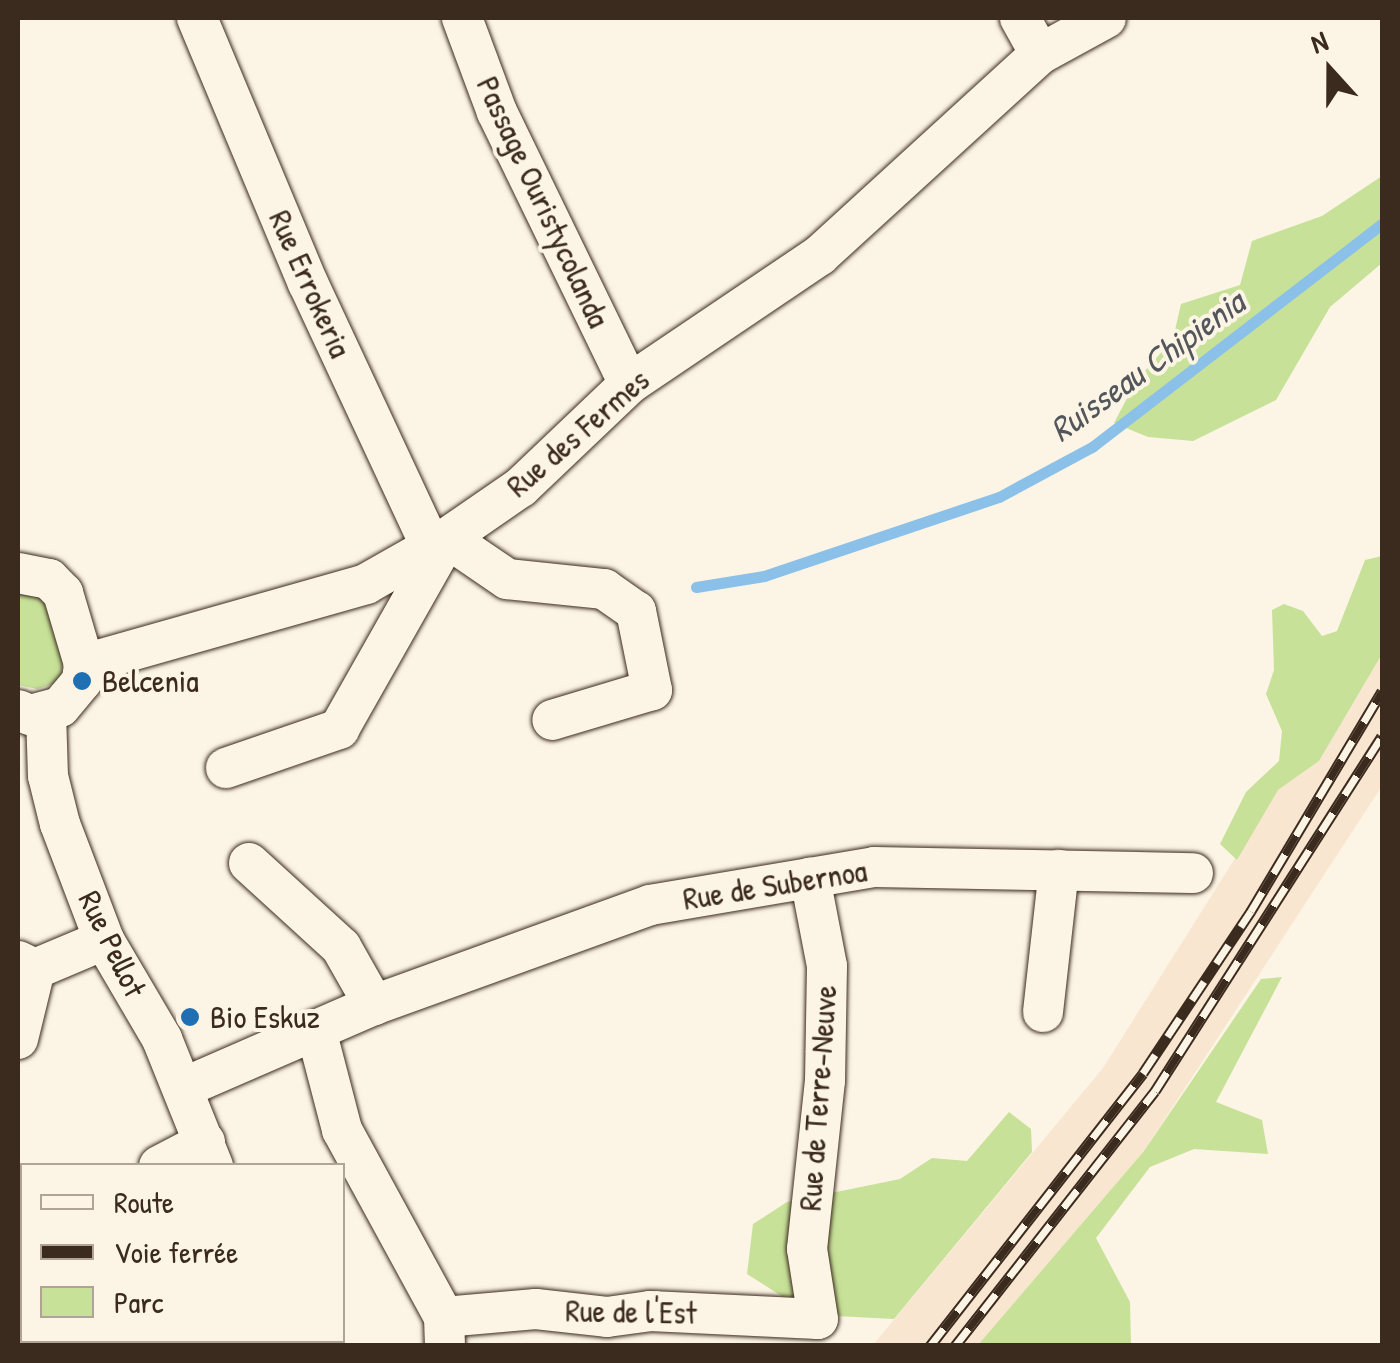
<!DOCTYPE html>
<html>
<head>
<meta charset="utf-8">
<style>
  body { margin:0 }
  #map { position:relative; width:1400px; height:1363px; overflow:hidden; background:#fcf5e5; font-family:"Patrick Hand",sans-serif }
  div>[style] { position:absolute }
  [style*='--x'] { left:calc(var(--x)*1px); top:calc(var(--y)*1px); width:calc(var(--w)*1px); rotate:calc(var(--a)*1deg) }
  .built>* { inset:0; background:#f8e6d0 }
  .green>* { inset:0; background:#c7e198 }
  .stream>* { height:11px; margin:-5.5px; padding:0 5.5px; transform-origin:5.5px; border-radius:5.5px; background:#8bc0e8 }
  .roads { filter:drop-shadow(0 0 2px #3b2a1e) drop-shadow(0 0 2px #3b2a1e) }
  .minor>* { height:40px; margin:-20px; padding:0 20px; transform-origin:20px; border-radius:20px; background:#fcf5e5 }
  .rail>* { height:11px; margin-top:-5.5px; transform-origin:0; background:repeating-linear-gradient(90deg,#fcf5e5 0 22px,#3b2a1e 0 44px); box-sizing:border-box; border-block:2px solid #3b2a1e }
  .dots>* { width:28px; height:28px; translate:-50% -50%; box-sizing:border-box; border:5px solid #fcf5e5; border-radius:50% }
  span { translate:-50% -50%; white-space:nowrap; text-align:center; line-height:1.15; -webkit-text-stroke:8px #fcf5e5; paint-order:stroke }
  .street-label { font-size:32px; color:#3b2a1e }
  .poi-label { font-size:32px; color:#3b2a1e }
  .left { translate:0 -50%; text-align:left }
  .water-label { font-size:35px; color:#53575b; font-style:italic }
  .frame { position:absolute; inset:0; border:20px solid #3b2a1e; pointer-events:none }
  .legend { position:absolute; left:20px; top:1163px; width:325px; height:180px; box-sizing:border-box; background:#fcf5e5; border:2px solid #afa495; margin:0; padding:12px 18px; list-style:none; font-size:30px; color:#3b2a1e }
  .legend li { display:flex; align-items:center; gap:20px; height:50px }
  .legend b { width:50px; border:2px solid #afa495 }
  .north { position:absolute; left:1280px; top:20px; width:100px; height:100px; -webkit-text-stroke:8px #fcf5e5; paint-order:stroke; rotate:339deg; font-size:28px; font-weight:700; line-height:40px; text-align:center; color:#3b2a1e }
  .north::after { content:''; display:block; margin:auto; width:35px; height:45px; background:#3b2a1e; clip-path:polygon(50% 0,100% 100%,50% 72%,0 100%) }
</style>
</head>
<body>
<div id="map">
  <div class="built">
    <div style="clip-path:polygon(1382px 654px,1382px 786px,1144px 1151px,978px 1345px,872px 1346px,1103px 1068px,1278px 790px,1319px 761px)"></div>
  </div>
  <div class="green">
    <div style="clip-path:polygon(1382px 176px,1382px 263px,1330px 307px,1276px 400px,1193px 441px,1148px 437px,1114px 423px,1136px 381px,1173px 339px,1181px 304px,1240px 285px,1252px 241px,1322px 216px)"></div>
    <div style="clip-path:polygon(1382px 556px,1382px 654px,1319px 761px,1278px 790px,1237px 860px,1220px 844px,1246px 792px,1279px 761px,1282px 731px,1266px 694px,1274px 670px,1272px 610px,1284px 604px,1303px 611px,1322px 636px,1337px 631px,1365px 560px)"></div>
    <div style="clip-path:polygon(34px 593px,50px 604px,64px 658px,59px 682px,37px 689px,18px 685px,18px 594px)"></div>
    <div style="clip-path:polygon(1282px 977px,1216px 1102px,1262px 1120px,1268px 1154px,1194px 1149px,1150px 1167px,1096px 1238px,1130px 1302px,1131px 1345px,978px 1345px,1144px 1151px,1261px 979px)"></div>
    <div style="clip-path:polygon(1009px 1112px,1031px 1129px,1032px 1152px,894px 1319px,836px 1316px,783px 1297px,747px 1274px,753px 1224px,787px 1202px,900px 1179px,932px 1158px,967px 1161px)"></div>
  </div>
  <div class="stream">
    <div style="--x:696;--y:587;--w:69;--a:-9.2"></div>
    <div style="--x:764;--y:576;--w:248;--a:-18.6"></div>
    <div style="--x:999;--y:497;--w:106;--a:-28.3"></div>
    <div style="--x:1092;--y:447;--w:366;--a:-37.6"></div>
  </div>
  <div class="roads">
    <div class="minor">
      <div style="--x:197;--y:18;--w:287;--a:67.3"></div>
      <div style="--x:308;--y:283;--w:291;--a:65"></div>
      <div style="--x:462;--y:18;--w:100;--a:69.6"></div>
      <div style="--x:497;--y:112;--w:302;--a:64.1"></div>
      <div style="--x:1020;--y:18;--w:41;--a:60.9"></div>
      <div style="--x:18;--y:573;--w:32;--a:11"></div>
      <div style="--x:49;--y:579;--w:20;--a:45"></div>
      <div style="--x:63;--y:593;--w:74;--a:73.5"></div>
      <div style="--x:84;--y:664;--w:17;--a:97"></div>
      <div style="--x:82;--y:681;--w:34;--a:130"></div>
      <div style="--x:60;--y:707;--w:31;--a:165"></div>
      <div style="--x:30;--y:715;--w:13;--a:-157"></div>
      <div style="--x:84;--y:664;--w:293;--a:-15.8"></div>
      <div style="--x:366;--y:584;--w:93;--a:-29.6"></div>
      <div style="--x:447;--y:538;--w:90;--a:-34.6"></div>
      <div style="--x:521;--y:487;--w:149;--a:-43.6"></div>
      <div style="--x:629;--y:384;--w:230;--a:-34"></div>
      <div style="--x:820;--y:255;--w:298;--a:-42.4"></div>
      <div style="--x:1040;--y:54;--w:75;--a:-28.6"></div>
      <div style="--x:46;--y:713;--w:63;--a:88.2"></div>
      <div style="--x:48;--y:776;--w:49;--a:76"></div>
      <div style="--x:60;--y:824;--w:124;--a:69.2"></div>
      <div style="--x:104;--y:940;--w:115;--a:59.6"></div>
      <div style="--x:162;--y:1039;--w:137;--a:68.1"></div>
      <div style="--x:226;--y:768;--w:120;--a:-19"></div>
      <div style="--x:339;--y:729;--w:219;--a:-60.5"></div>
      <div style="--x:447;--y:538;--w:73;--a:34.3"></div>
      <div style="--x:507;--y:579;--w:98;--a:5.9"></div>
      <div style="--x:604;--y:589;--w:39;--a:35"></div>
      <div style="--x:636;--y:611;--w:81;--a:78.6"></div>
      <div style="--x:652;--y:690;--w:104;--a:163.3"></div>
      <div style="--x:249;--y:863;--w:125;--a:42.4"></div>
      <div style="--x:341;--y:947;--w:67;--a:60.4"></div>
      <div style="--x:18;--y:961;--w:19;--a:25"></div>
      <div style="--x:35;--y:969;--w:75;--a:-22.8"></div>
      <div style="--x:1043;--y:1012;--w:143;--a:-83.6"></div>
      <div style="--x:316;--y:1030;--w:103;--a:75.4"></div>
      <div style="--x:342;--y:1130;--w:213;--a:61.4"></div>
      <div style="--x:444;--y:1317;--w:29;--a:88"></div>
      <div style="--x:18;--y:1039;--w:72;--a:-76.3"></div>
      <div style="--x:185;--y:1087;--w:206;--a:-23.5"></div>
      <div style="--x:374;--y:1005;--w:294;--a:-19.9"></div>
      <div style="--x:650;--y:905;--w:227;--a:-9.6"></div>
      <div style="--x:874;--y:867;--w:319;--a:1.1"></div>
      <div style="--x:159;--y:1166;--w:52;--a:-27.6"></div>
      <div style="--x:444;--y:1317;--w:92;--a:-5"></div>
      <div style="--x:536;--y:1309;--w:71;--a:6.4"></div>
      <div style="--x:607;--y:1317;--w:43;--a:-7.9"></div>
      <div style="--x:650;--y:1311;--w:168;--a:2.7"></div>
      <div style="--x:818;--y:1319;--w:71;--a:-98.9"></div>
      <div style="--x:807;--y:1249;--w:169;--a:-83.9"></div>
      <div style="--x:825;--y:1081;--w:115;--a:-89"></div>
      <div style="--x:827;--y:966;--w:90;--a:-100.9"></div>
      <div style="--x:142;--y:1340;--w:9;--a:41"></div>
      <div style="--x:259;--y:1340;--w:6;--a:81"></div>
      <div style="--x:51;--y:1346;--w:7;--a:-63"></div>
    </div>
  </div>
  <div class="rail">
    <div style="--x:930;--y:1346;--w:346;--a:-52"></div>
    <div style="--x:1143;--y:1073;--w:195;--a:-56.3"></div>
    <div style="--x:1251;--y:911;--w:256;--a:-59.2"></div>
    <div style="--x:955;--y:1346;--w:324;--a:-51.9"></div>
    <div style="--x:1155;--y:1091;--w:421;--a:-57.4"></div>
  </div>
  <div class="dots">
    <div style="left:82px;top:681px;background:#1f6fb2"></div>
    <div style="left:190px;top:1017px;background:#1f6fb2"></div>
  </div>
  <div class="street-label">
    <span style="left:543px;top:202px;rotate:65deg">Passage Ouristycolanda</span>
    <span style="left:310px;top:284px;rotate:66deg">Rue Errokeria</span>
    <span style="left:578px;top:433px;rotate:-41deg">Rue des Fermes</span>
    <span style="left:775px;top:885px;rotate:-9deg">Rue de Subernoa</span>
    <span style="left:112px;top:944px;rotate:64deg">Rue Pellot</span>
    <span style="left:818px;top:1098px;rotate:-86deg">Rue de Terre-Neuve</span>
    <span style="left:631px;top:1312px;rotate:1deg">Rue de l'Est</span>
  </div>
  <div class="poi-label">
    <span class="left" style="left:102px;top:681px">Belcenia</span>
    <span class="left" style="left:210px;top:1017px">Bio Eskuz</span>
  </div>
  <div class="water-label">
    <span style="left:1147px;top:366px;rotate:-36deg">Ruisseau Chipienia</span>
  </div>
  <div class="frame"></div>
  <ul class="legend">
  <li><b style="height:12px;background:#fcf5e5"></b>Route</li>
  <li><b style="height:12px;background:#3b2a1e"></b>Voie ferrée</li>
  <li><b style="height:28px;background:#c7e198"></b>Parc</li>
  </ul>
  <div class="north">N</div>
</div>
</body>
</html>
